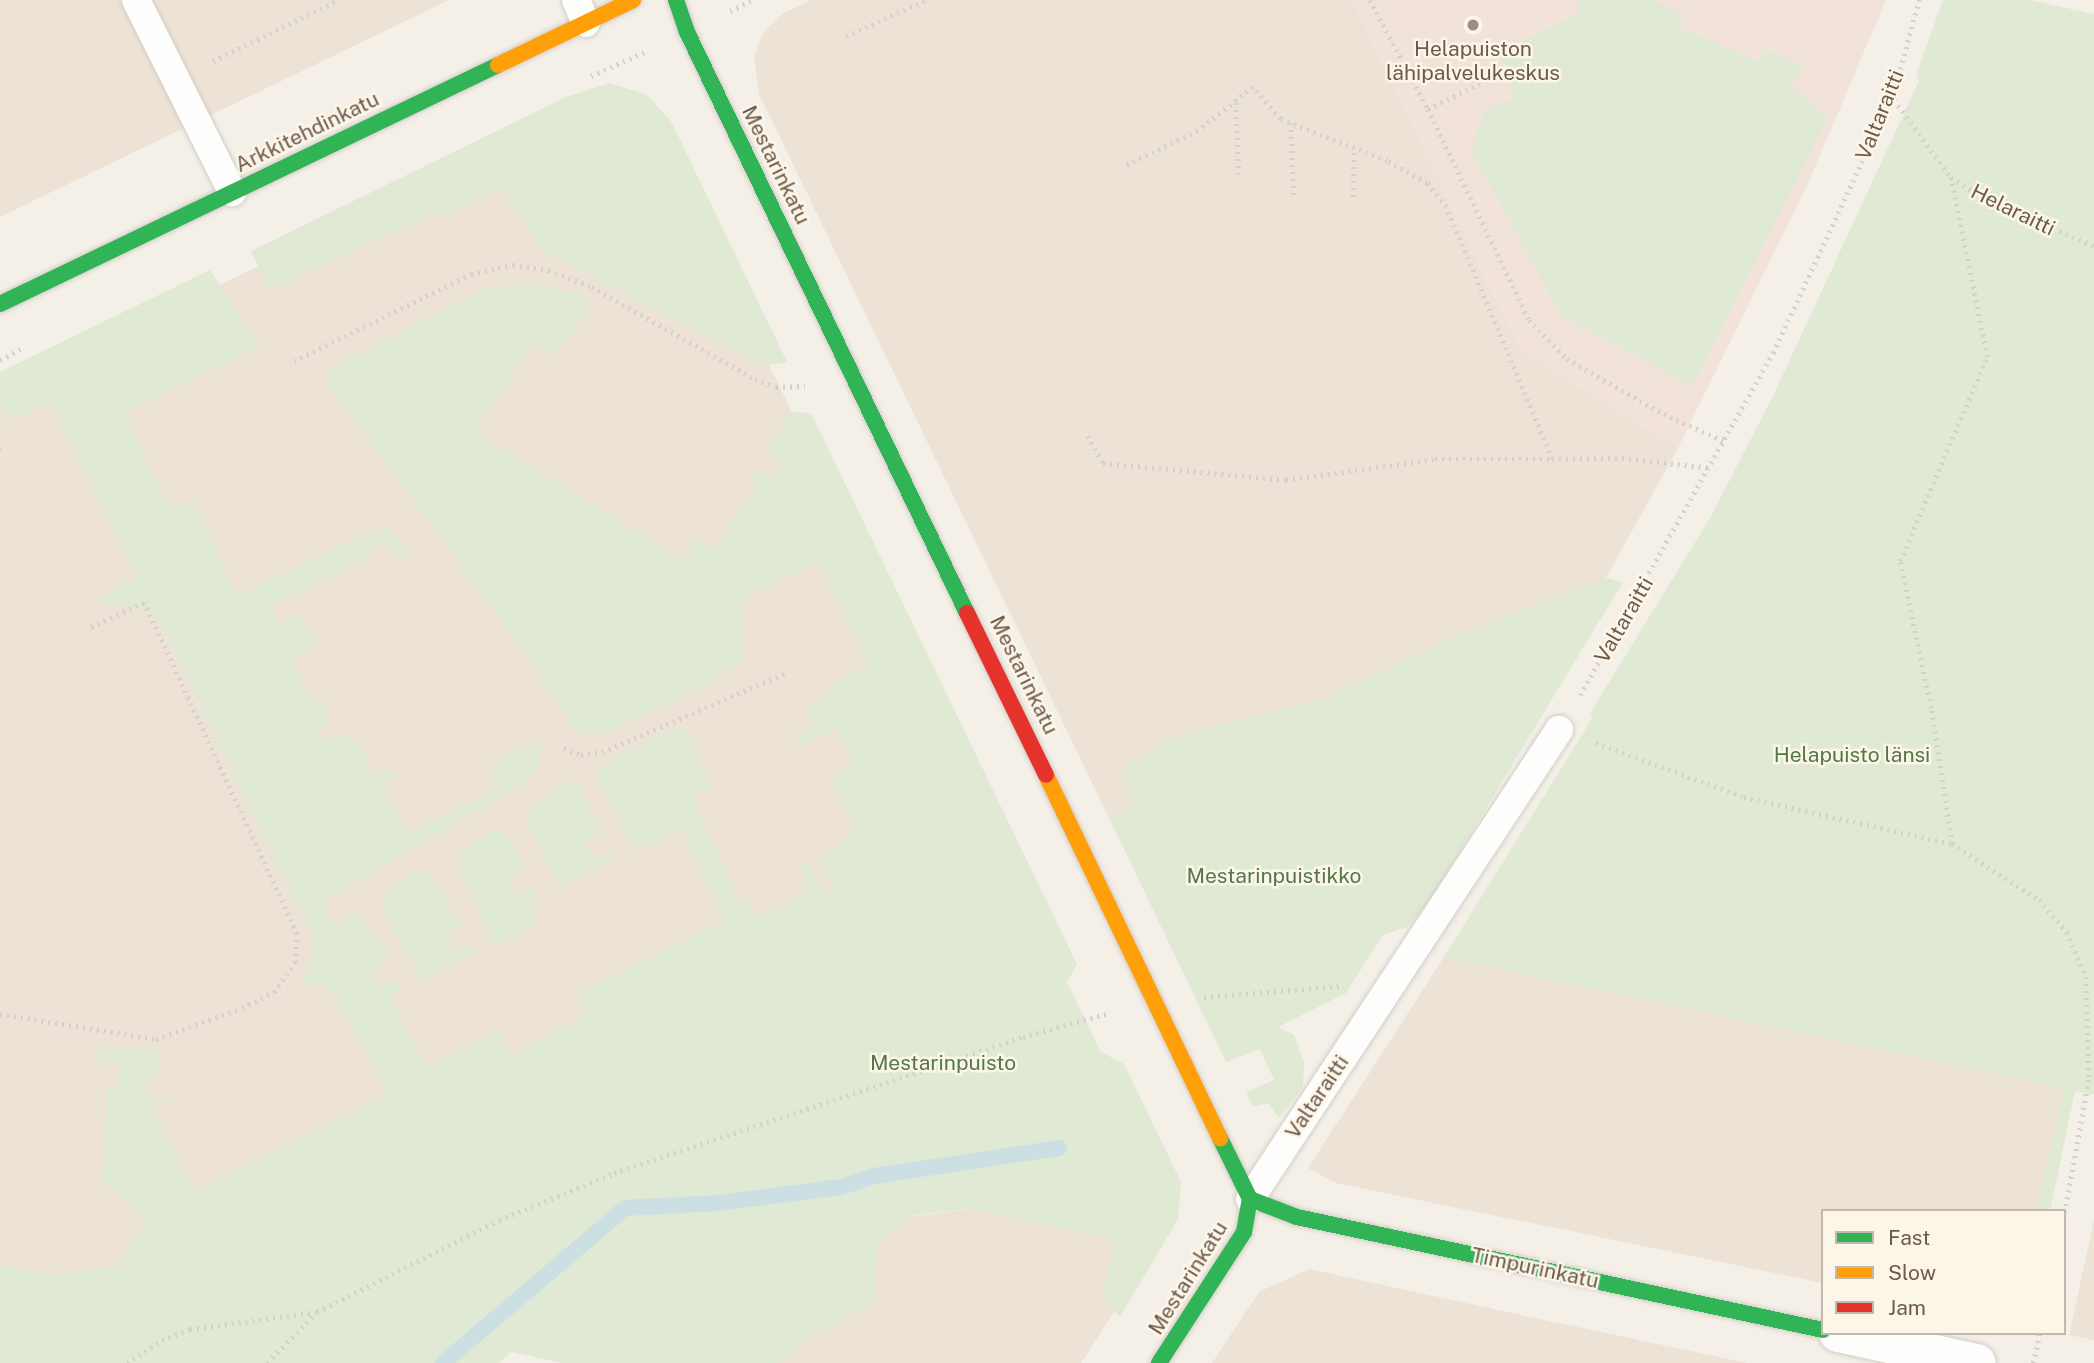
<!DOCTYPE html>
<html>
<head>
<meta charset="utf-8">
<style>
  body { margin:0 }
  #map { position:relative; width:2094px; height:1363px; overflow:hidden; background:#f4f0e8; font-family:"Public Sans",sans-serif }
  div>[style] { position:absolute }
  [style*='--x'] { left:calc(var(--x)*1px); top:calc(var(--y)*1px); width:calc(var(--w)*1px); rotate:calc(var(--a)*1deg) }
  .residential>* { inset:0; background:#ece3d6 }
  .commercial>* { inset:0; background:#f1e3d9 }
  .green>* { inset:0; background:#e0e9d4 }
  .stream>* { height:16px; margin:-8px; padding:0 8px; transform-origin:8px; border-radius:8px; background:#ccdfe2 }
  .path>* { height:4.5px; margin-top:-2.25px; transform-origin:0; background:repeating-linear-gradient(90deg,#d5d0ca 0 2px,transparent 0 7px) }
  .roads { filter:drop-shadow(0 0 2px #d3cdc7) drop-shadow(0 0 2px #d3cdc7) }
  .lane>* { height:28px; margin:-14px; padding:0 14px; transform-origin:14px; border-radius:14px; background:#fdfdfc }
  .street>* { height:38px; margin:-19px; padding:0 19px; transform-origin:19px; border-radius:19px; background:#fdfdfc }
  .fast>* { height:16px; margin:-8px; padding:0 8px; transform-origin:8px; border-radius:8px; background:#30b455 }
  .slow>* { height:16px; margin:-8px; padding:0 8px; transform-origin:8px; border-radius:8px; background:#ff9f0a }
  .jam>* { height:16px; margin:-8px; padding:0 8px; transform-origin:8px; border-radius:8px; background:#e5322d }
  .dots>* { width:19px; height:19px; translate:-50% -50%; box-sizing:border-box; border:4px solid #fcf6e9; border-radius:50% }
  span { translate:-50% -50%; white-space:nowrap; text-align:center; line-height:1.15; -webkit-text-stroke:5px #fcf6e9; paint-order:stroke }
  .poi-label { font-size:21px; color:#6e5a4d }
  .street-label { font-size:21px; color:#6e5a4d }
  .park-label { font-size:21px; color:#547849 }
  .legend { position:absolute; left:1821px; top:1209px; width:245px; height:126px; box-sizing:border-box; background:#fcf6e9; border:2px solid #c3b8ab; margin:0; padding:9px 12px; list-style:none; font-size:21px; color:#6e5a4d }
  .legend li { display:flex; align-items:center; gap:14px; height:35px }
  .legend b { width:35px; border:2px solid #c3b8ab }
</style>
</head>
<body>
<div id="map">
  <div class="residential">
    <div style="clip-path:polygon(0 0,449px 0,0 217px)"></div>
    <div style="clip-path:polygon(811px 0,1352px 0,1521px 350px,1678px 448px,1606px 578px,1109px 818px,759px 94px,754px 56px,764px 31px,784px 13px)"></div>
    <div style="clip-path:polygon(521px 139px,688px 197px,1011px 866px,0 1340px,0 391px)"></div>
    <div style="clip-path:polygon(1444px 957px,2064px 1088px,2036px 1211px,1823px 1211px,1823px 1283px,1336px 1183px,1308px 1168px)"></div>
    <div style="clip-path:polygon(974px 1208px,1156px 1248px,1081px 1363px,618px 1363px,770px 1237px)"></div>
    <div style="clip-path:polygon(2094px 1220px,2094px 1340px,2069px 1335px)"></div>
    <div style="clip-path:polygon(1309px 1269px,1531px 1317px,1747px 1363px,1212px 1363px,1259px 1292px)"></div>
  </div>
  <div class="commercial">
    <div style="clip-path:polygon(1352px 0,1886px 0,1807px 186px,1678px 448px,1521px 350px)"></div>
  </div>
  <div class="green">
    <div style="clip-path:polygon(1577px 0,1652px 0,1683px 14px,1678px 26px,1759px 62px,1765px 49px,1804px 66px,1791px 87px,1828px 117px,1693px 386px,1562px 317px,1471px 150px,1485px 110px,1516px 97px,1498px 53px,1582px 11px)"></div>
    <div style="clip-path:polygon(1943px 0,2030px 0,2094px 14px,2094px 1095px,2075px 1091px,2050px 1211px,2036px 1211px,2064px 1088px,1444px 957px,1593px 717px,1590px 713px,1710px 518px,1773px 396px,1919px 81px,1916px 75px)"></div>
    <div style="clip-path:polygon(610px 83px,647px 95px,672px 123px,787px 362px,764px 366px,541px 250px,503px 188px,451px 214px,436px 218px,434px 213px,269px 290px,251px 251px,566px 97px)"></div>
    <div style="clip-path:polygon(210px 270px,259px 347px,124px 413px,170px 509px,192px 499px,237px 596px,332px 549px,387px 528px,408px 548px,408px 554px,396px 558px,387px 541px,370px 549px,363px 560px,271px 605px,278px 624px,300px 613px,317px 648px,292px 658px,308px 699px,322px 699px,331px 722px,315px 732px,318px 743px,340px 733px,361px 747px,374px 777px,391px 769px,396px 778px,385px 785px,407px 833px,499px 789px,488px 766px,541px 739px,540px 766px,509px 793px,324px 900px,331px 922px,338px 924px,355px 911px,387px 955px,388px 961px,370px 970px,378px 988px,396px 979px,402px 989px,390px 996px,425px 1066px,499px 1031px,512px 1055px,586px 1015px,576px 994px,725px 920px,681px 829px,636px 851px,596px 774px,602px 765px,672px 729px,686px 728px,712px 787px,692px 798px,740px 901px,748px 900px,757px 917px,807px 894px,797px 861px,809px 864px,825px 893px,833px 888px,819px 860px,855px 830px,830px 778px,854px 765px,836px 729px,800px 746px,794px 732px,793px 722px,798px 733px,815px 725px,806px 707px,823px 699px,833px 683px,870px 665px,819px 561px,741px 599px,743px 658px,722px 676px,606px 733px,578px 734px,516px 639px,327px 384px,327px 370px,488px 287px,548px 285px,586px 297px,589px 303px,583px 317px,554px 356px,533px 343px,475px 431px,683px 561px,697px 538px,715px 549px,757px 483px,750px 478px,756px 468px,772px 478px,782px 461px,766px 451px,786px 418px,793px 412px,811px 413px,1077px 964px,1067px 982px,1101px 1052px,1124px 1064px,1181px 1182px,1178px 1219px,1120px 1317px,1102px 1296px,1116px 1240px,971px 1208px,912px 1216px,877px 1241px,875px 1302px,810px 1336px,780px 1363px,562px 1363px,512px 1352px,498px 1363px,0 1363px,0 1265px,49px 1275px,119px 1267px,147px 1218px,102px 1181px,108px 1090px,94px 1088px,118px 1087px,120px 1064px,97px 1061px,99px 1046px,157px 1050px,160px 1074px,142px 1083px,152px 1103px,170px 1094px,171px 1099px,152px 1109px,193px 1191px,388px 1095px,336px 997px,327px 987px,302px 983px,310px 967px,312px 933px,158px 619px,137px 608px,106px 604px,99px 597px,136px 578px,52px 403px,9px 420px,0 402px,0 372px)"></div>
    <div style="clip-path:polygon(1606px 578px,1623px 582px,1426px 907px,1407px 927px,1383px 935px,1346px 993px,1278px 1027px,1294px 1035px,1304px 1062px,1303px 1087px,1279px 1118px,1268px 1103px,1253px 1107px,1246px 1092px,1274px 1080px,1260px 1049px,1226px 1062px,1109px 818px,1136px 805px,1121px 769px,1176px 737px,1331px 696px,1446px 640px)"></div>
    <div style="clip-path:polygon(568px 781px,579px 784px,601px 833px,584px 841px,592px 858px,609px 851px,615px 860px,559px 888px,527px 823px,532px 807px)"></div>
    <div style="clip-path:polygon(496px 828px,511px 840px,526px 868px,508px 877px,517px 895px,535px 887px,540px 897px,529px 902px,539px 923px,495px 945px,462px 876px,460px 862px,462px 851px)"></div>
    <div style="clip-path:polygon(428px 870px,462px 926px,445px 934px,453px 951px,471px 943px,476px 954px,422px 980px,384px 912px,384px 896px,416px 871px)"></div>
  </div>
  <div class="stream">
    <div style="--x:443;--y:1363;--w:239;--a:-40.4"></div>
    <div style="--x:625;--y:1208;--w:94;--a:-3"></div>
    <div style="--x:719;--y:1203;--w:123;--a:-7.5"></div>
    <div style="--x:841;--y:1187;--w:35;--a:-18"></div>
    <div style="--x:874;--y:1176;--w:187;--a:-8.6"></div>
  </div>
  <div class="path">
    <div style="--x:1370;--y:0;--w:123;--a:62"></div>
    <div style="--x:1428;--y:109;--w:234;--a:64.4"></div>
    <div style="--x:1529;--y:320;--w:54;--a:45.7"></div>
    <div style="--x:1567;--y:359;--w:112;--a:29.6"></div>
    <div style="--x:1664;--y:414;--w:68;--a:24.3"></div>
    <div style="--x:730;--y:11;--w:25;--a:-26"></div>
    <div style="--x:846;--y:36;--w:88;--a:-24.2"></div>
    <div style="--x:213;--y:61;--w:139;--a:-26"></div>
    <div style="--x:591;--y:76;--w:61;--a:-24.1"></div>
    <div style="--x:1890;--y:94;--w:104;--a:54"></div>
    <div style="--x:1951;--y:178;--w:51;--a:30.6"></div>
    <div style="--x:1995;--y:204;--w:108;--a:23"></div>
    <div style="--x:1236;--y:103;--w:71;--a:87.6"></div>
    <div style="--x:1428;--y:109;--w:85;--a:-26"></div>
    <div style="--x:1291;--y:123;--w:76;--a:87.7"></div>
    <div style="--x:1353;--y:197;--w:49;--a:-88.8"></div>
    <div style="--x:0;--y:360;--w:24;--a:-28"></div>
    <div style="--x:294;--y:361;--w:197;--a:-26.2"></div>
    <div style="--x:471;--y:274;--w:43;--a:-12.1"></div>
    <div style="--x:513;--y:265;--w:36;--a:8"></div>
    <div style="--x:549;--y:270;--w:46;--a:21.6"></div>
    <div style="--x:592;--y:287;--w:187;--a:29.4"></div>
    <div style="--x:755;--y:379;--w:22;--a:21"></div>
    <div style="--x:776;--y:387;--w:29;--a:-2"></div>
    <div style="--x:1088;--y:436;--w:31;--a:61"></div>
    <div style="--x:1103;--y:463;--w:184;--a:5.3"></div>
    <div style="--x:1286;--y:480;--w:150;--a:-8"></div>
    <div style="--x:1435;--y:459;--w:117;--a:0"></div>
    <div style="--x:1552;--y:459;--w:273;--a:-112.8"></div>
    <div style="--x:1446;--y:207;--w:31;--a:-128"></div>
    <div style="--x:1427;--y:183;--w:46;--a:-151.2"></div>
    <div style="--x:1387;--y:161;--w:115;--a:-158.6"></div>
    <div style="--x:1280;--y:119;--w:42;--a:-130.2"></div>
    <div style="--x:1253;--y:87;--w:70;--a:141.3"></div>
    <div style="--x:1198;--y:131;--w:83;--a:154.4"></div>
    <div style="--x:0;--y:449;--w:1;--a:0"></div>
    <div style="--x:1552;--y:459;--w:70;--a:-0.8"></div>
    <div style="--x:1622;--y:458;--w:90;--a:6.4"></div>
    <div style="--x:1580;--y:695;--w:393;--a:-60.6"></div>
    <div style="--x:1773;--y:353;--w:235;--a:-65.1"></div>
    <div style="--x:1872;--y:140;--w:76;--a:-68.5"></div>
    <div style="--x:1900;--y:69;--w:72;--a:-74.6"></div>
    <div style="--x:1596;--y:743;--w:158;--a:20"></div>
    <div style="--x:1744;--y:797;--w:213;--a:12.7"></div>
    <div style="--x:1952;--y:844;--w:138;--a:-98.8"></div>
    <div style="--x:1931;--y:708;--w:150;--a:-101.9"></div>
    <div style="--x:1900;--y:561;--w:222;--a:-66.9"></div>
    <div style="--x:1987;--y:357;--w:183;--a:-101.4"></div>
    <div style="--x:564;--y:748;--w:18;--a:22"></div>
    <div style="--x:581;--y:755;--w:21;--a:-8"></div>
    <div style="--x:602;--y:752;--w:200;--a:-23.2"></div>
    <div style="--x:1952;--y:844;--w:103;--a:32.8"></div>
    <div style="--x:2039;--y:900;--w:43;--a:48.8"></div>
    <div style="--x:2067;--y:932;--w:49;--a:67.1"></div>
    <div style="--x:2086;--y:977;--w:103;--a:88.3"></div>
    <div style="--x:2089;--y:1080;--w:139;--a:100.3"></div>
    <div style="--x:1204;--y:997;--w:137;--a:-4.6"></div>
    <div style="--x:0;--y:1014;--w:158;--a:9.1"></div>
    <div style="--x:156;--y:1039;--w:91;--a:-19.8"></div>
    <div style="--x:242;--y:1008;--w:36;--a:-27"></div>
    <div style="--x:274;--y:992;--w:36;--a:-54"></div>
    <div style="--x:295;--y:963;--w:29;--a:-86"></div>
    <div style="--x:297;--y:934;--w:365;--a:-114.8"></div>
    <div style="--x:144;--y:603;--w:62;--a:155.1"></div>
    <div style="--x:127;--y:1363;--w:42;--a:-33.3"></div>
    <div style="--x:162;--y:1340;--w:30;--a:-21"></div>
    <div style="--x:190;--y:1329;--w:128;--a:-7.6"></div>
    <div style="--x:317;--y:1312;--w:204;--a:-26.8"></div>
    <div style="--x:499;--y:1220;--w:124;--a:-22.2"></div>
    <div style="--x:614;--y:1173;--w:431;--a:-18.4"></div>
    <div style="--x:1023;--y:1037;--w:89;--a:-15.6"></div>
    <div style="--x:267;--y:1363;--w:69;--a:-45.6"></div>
    <div style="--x:2033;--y:1363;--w:31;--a:-77"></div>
  </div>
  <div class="roads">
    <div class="lane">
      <div style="--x:136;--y:0;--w:215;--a:63.4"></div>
      <div style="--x:576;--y:0;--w:25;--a:67"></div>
      <div style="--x:1250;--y:1199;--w:562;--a:-56.62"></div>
    </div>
    <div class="street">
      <div style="--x:1838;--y:1333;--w:142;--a:12.2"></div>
    </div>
    <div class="fast">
      <div style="--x:676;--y:0;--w:34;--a:71"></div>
      <div style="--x:687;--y:32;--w:645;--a:64.27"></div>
      <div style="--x:0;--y:304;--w:552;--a:-25.64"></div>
      <div style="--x:1250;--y:1199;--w:50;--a:21"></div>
      <div style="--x:1297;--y:1217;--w:538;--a:12.12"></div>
      <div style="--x:1159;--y:1363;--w:156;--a:-57"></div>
      <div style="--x:1244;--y:1232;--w:34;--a:-80"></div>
      <div style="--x:1250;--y:1199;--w:68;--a:-116.2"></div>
    </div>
    <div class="slow">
      <div style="--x:498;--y:65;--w:150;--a:-25.7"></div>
      <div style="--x:1046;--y:775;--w:403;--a:64.4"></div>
    </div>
    <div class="jam">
      <div style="--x:967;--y:613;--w:180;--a:64"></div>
    </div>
  </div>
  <div class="dots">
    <div style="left:1473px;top:25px;background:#9d8e83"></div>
  </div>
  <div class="poi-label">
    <span style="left:1473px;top:61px">Helapuiston<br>lähipalvelukeskus</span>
  </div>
  <div class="street-label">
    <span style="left:1880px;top:115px;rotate:-68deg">Valtaraitti</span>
    <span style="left:307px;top:132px;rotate:-26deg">Arkkitehdinkatu</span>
    <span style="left:776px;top:165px;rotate:64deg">Mestarinkatu</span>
    <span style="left:2013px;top:210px;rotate:26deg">Helaraitti</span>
    <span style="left:1624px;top:620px;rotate:-60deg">Valtaraitti</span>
    <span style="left:1024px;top:675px;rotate:64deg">Mestarinkatu</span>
    <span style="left:1317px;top:1097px;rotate:-56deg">Valtaraitti</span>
    <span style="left:1535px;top:1268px;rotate:12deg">Timpurinkatu</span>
    <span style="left:1188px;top:1278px;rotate:-58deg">Mestarinkatu</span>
  </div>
  <div class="park-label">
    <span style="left:1852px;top:755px">Helapuisto länsi</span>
    <span style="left:1274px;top:876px">Mestarinpuistikko</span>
    <span style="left:943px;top:1063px">Mestarinpuisto</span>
  </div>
  <ul class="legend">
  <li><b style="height:9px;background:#30b455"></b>Fast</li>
  <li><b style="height:9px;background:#ff9f0a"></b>Slow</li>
  <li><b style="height:9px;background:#e5322d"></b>Jam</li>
  </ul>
</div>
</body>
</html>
